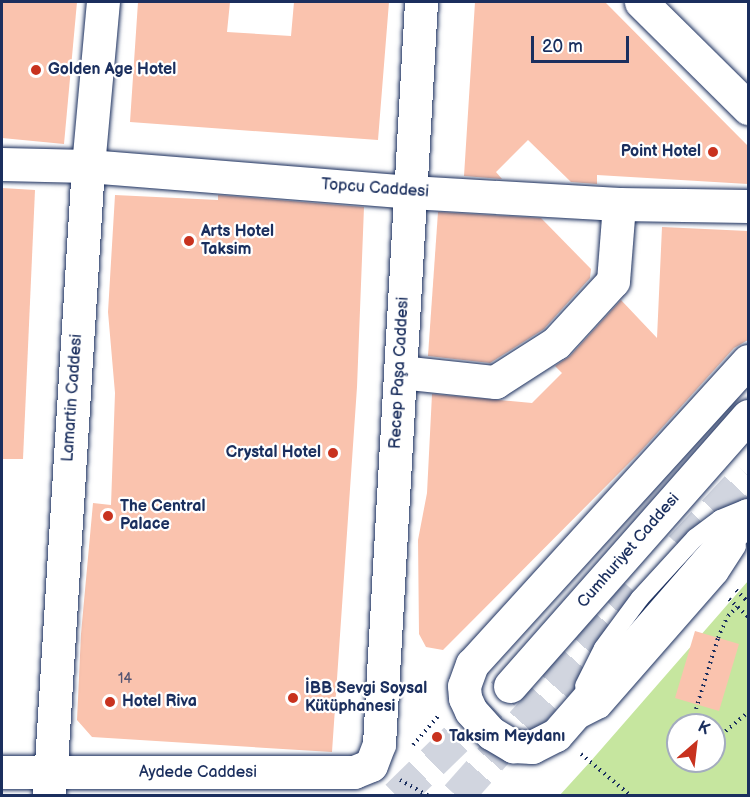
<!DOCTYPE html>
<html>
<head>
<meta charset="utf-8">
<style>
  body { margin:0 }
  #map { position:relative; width:750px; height:797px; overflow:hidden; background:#fff; font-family:"Balsamiq Sans",sans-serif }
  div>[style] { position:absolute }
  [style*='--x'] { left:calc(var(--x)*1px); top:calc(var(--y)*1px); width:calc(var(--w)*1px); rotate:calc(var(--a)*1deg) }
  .green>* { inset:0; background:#c6e69f }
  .building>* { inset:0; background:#fac3ae }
  .primary-tunnel>* { height:33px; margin-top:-16.5px; transform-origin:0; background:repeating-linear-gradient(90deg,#d1d5df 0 33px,transparent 0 49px) }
  .path>* { height:4px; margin-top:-2px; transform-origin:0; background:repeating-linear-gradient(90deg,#1b2f5e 0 1.5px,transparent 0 6px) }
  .roads { filter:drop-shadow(0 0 2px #1b2f5e) drop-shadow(0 0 2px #1b2f5e) }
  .lane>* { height:18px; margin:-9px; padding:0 9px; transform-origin:9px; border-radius:9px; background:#fff }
  .street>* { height:33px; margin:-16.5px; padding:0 16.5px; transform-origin:16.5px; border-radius:16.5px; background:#fff }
  .secondary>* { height:33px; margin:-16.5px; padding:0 16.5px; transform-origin:16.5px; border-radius:16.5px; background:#fff }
  .primary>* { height:33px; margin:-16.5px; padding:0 16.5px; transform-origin:16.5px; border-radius:16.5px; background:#fff }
  .dots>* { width:16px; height:16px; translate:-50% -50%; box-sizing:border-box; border:3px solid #fff; border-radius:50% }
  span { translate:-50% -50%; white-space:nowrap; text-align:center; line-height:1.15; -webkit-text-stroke:4.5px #fff; paint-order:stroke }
  .number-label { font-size:14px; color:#535472 }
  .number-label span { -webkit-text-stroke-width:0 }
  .poi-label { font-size:16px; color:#1b2f5e; font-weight:700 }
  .left { translate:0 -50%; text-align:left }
  .right { translate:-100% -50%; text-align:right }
  .street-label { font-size:16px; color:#1b2f5e }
  .frame { position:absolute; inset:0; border:3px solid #1b2f5e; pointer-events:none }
  .north { position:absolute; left:666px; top:713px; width:60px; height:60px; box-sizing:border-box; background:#fff; border:2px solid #a4acbf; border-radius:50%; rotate:28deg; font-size:16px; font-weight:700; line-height:24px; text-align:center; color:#1b2f5e }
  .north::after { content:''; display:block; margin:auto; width:21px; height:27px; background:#c8321e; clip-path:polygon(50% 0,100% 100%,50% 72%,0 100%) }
  .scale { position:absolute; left:531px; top:36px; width:98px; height:27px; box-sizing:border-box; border:3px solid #1b2f5e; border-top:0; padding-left:8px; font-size:18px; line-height:21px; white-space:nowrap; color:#1b2f5e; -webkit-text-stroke:4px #fff; paint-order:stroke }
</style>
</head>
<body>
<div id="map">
  <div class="green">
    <div style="clip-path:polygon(evenodd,748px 581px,748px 795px,559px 796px,590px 762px,748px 581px,678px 725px,714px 725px,714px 761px,678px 761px,678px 725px)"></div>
  </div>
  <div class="building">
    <div style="clip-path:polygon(2px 2px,77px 2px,64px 144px,2px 138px)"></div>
    <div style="clip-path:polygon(138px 2px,230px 2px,227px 32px,291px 36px,294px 2px,389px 2px,378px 140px,130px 122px)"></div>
    <div style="clip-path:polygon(475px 2px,605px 2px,748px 146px,748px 184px,597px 175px,597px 184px,571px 182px,528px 140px,496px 172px,502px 179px,464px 176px)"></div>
    <div style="clip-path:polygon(2px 188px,35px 190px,23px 459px,2px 459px)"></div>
    <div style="clip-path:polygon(115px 195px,218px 200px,218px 195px,364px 207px,357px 387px,332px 752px,92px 737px,77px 720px,81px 634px,93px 503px,111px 505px,115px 393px,108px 312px)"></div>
    <div style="clip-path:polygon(438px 212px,541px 218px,591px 269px,590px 278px,544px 329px,490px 363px,428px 356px)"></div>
    <div style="clip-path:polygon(662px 227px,748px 231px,748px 340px,734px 348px,641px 451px,443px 650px,426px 647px,419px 634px,418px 540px,427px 493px,432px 394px,532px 403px,562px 373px,555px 366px,570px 356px,621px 300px,657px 338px)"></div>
    <div style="clip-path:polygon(695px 631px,739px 644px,719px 711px,675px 698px)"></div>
  </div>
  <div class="primary-tunnel">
    <div style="--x:681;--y:547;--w:98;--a:-47.1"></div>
    <div style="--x:397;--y:796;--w:158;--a:-44.2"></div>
    <div style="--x:457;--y:796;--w:271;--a:-48.4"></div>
  </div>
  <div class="path">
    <div style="--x:736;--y:590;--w:17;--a:45"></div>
    <div style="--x:729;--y:599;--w:26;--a:43"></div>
    <div style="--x:696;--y:709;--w:74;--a:-72.8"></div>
    <div style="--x:718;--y:638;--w:24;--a:-66"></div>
    <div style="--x:728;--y:616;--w:13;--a:-45"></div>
    <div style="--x:721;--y:735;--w:35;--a:-40"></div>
    <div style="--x:413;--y:745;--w:38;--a:-49"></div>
    <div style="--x:581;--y:754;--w:65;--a:40"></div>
    <div style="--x:400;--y:780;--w:33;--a:29"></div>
  </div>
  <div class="roads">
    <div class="lane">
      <div style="--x:584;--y:686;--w:42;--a:-63.4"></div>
      <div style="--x:603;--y:648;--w:62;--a:-53.5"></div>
      <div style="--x:640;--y:598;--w:81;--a:-47.5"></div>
      <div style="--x:695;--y:538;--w:31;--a:-37"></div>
      <div style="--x:720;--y:519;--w:27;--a:-22"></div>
      <div style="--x:577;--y:721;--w:27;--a:-27"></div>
      <div style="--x:601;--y:709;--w:179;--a:-48.8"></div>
      <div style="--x:719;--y:574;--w:33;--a:-57"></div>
    </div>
    <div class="street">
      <div style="--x:2;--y:164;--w:86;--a:1.3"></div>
      <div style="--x:88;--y:166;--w:323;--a:4.6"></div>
      <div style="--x:410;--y:192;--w:209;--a:3.3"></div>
      <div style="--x:619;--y:204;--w:129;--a:0.9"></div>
      <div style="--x:400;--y:372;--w:96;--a:6"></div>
      <div style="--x:495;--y:382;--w:72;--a:-32.6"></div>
      <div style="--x:556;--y:343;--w:84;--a:-47.4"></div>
      <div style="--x:613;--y:281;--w:77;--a:-85.5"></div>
      <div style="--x:2;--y:772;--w:352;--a:0"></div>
      <div style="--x:354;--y:772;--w:18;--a:-22"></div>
      <div style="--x:371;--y:765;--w:22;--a:-69"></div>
      <div style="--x:379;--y:744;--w:743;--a:-86.76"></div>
      <div style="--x:49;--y:796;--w:631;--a:-86.46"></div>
      <div style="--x:88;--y:166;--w:165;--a:-84.8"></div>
    </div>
    <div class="secondary">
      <div style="--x:641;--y:2;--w:151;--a:44.7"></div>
    </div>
    <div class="primary">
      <div style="--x:748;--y:361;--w:410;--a:132.3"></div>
      <div style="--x:472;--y:664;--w:23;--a:110"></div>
      <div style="--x:464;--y:686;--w:12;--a:85"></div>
      <div style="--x:465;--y:698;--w:14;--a:65"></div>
      <div style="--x:471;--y:711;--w:30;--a:48"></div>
      <div style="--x:491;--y:733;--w:26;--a:31"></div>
      <div style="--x:513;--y:746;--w:19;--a:3"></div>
      <div style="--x:532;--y:747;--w:27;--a:-27"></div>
      <div style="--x:556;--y:735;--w:292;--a:-48.9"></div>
      <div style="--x:510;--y:686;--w:360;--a:-48.6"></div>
    </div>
  </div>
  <div class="dots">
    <div style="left:36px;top:70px;background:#c8321e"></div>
    <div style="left:713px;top:152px;background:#c8321e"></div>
    <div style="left:189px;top:241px;background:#c8321e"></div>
    <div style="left:333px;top:453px;background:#c8321e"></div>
    <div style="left:108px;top:516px;background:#c8321e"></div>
    <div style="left:293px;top:698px;background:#c8321e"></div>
    <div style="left:110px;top:702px;background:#c8321e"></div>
    <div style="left:437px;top:737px;background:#c8321e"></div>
  </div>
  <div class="number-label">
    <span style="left:125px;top:679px">14</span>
  </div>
  <div class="poi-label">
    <span class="left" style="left:48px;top:70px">Golden Age Hotel</span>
    <span class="right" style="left:701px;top:152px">Point Hotel</span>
    <span class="left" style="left:201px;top:241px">Arts Hotel<br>Taksim</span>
    <span class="right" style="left:321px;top:453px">Crystal Hotel</span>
    <span class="left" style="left:120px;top:516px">The Central<br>Palace</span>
    <span class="left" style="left:305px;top:698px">İBB Sevgi Soysal<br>Kütüphanesi</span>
    <span class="left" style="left:122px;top:702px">Hotel Riva</span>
    <span class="left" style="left:449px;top:737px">Taksim Meydanı</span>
  </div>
  <div class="street-label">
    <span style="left:375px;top:189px;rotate:4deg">Topcu Caddesi</span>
    <span style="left:400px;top:373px;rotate:-87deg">Recep Paşa Caddesi</span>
    <span style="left:73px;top:398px;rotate:-86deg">Lamartin Caddesi</span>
    <span style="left:629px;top:551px;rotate:-49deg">Cumhuriyet Caddesi</span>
    <span style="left:198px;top:773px">Aydede Caddesi</span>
  </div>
  <div class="frame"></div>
  <div class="north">K</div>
  <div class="scale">20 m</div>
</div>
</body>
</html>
